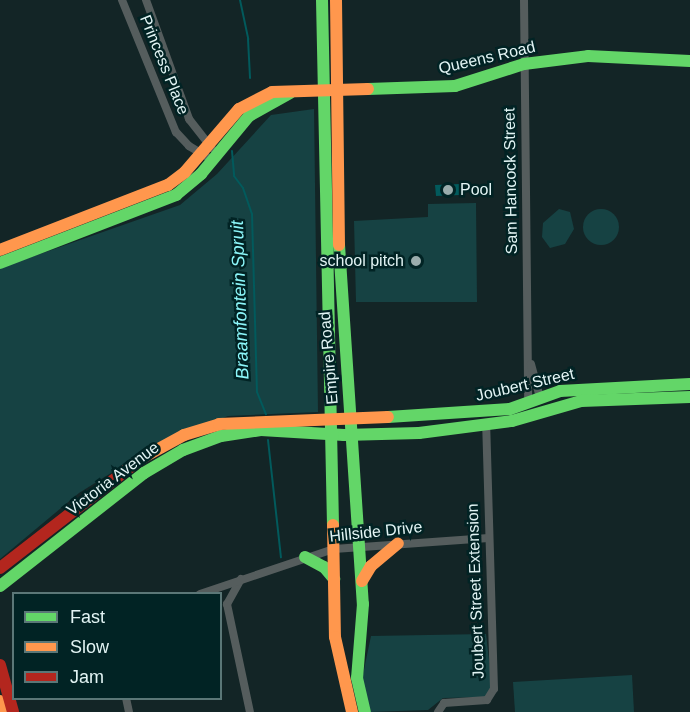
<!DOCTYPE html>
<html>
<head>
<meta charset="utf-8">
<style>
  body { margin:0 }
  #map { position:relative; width:690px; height:712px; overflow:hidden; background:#132526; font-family:Helvetica,sans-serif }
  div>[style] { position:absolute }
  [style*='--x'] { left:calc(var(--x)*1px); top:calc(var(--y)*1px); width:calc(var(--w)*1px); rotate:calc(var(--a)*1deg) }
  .green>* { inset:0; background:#164243 }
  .round { border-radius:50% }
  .water>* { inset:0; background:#025a5c }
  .stream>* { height:2px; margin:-1px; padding:0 1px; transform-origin:1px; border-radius:1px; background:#025a5c }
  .street>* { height:8px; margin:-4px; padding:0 4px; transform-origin:4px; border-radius:4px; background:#555d5d }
  .fast>* { height:12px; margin:-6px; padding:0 6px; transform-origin:6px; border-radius:6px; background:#63d668 }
  .slow>* { height:12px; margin:-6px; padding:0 6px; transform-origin:6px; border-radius:6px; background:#ff974d }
  .jam>* { height:12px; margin:-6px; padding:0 6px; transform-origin:6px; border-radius:6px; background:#b3261e }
  .dots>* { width:16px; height:16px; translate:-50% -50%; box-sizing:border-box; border:3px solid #012324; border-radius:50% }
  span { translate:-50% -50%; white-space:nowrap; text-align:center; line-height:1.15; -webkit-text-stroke:5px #012324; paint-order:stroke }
  .street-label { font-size:16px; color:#e2f4f4 }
  .poi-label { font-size:16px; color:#e2f4f4 }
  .left { translate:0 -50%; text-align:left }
  .right { translate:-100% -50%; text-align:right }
  .water-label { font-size:18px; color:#8cf7fa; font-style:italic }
  .legend { position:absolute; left:12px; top:592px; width:210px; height:108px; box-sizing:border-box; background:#012324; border:2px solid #5b7777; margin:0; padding:8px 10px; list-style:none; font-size:18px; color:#e2f4f4 }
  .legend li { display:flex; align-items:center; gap:12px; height:30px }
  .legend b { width:30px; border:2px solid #5b7777 }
</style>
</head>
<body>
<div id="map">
  <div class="green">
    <div style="clip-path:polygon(314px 109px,318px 412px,228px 416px,159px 443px,79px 493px,0 559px,0 268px,180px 205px,217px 174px,271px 115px)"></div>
    <div style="clip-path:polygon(476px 203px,477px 302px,356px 302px,354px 221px,428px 217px,428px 204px)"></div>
    <div style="clip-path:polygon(559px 209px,570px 212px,574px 229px,565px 244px,550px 248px,542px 237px,543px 223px)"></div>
    <div class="round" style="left:583px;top:209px;width:36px;height:36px"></div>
    <div style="clip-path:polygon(486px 634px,492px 686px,487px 697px,443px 698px,428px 710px,369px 712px,362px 679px,371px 636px)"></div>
    <div style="clip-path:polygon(632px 675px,634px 712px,515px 712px,513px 682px)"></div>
  </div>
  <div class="water">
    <div style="clip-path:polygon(460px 184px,460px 195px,436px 196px,435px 185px)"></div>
  </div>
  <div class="stream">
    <div style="--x:240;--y:0;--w:40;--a:78"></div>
    <div style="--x:248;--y:39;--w:39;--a:87"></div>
    <div style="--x:232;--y:151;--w:25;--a:85"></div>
    <div style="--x:234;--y:176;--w:15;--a:53"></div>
    <div style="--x:243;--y:188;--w:28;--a:71"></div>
    <div style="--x:252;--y:214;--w:178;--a:88.4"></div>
    <div style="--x:257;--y:392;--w:24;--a:68"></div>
    <div style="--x:268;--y:440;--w:118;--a:83.7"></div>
  </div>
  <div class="street">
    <div style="--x:122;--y:0;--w:143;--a:67.8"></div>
    <div style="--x:176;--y:132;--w:19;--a:47"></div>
    <div style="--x:189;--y:146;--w:27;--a:31"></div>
    <div style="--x:146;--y:0;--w:127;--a:70.1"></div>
    <div style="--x:189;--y:119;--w:37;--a:52"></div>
    <div style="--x:524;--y:0;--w:402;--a:89.4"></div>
    <div style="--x:531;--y:364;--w:34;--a:75"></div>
    <div style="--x:241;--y:579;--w:29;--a:119"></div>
    <div style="--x:227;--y:604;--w:110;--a:78"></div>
    <div style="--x:200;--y:594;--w:141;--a:-18.6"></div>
    <div style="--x:334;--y:549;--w:155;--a:-4.1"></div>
    <div style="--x:126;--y:698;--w:14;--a:78"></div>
    <div style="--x:438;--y:712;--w:11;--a:-56"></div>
    <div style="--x:444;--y:703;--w:43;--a:-4"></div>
    <div style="--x:487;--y:700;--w:13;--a:-58"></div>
    <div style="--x:494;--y:689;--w:264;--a:-91.7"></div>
  </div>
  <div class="fast">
    <div style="--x:322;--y:0;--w:525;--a:88.8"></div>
    <div style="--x:368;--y:89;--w:87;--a:-2"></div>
    <div style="--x:455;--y:86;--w:72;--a:-17.7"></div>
    <div style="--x:524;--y:64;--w:64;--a:-7.1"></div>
    <div style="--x:588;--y:56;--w:102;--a:2.8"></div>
    <div style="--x:339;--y:245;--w:360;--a:86.2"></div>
    <div style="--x:363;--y:604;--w:74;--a:94.6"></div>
    <div style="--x:357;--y:678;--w:35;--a:77"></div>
    <div style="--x:0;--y:263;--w:189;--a:-21.1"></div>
    <div style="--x:176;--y:195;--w:33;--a:-40"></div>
    <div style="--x:201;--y:174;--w:75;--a:-50.4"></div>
    <div style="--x:249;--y:116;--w:47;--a:-29.3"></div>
    <div style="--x:388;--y:417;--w:122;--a:-3.8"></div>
    <div style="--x:510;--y:409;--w:53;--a:-19.8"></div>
    <div style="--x:560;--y:391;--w:130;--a:-3.1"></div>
    <div style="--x:305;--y:557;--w:21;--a:28"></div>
    <div style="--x:324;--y:567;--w:16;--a:50"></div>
    <div style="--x:0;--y:586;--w:183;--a:-38.1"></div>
    <div style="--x:144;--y:473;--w:45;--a:-30.5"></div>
    <div style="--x:183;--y:450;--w:40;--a:-20.2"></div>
    <div style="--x:221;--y:436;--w:40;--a:-8.5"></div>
    <div style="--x:261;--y:430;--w:83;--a:3.4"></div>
    <div style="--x:344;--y:435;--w:75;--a:-1.5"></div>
    <div style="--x:419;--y:433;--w:94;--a:-7.4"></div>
    <div style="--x:512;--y:421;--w:72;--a:-16.2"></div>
    <div style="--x:581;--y:401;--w:109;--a:-2.1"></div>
  </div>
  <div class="slow">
    <div style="--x:336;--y:0;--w:245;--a:89.3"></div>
    <div style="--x:0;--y:250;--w:180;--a:-21.2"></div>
    <div style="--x:168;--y:185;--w:21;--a:-37"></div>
    <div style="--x:185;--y:172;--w:83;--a:-49.4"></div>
    <div style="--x:239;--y:109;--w:37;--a:-27"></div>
    <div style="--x:272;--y:92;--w:96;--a:-1.8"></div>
    <div style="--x:142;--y:458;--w:48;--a:-28.7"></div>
    <div style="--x:184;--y:435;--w:37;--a:-17"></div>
    <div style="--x:219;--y:424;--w:169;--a:-2.4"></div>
    <div style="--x:333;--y:525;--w:112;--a:89"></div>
    <div style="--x:335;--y:637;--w:77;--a:77.2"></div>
    <div style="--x:362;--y:581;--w:17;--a:-59"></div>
    <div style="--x:371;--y:566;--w:35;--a:-40"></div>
    <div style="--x:0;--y:701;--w:11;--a:75"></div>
  </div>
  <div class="jam">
    <div style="--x:0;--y:568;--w:180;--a:-37.8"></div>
    <div style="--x:0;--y:665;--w:49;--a:74.5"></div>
  </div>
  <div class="dots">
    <div style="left:448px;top:190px;background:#9aacac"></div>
    <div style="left:416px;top:261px;background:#9aacac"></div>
  </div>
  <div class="street-label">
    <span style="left:487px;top:58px;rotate:-13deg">Queens Road</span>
    <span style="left:164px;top:65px;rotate:68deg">Princess Place</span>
    <span style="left:511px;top:181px;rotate:-91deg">Sam Hancock Street</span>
    <span style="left:329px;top:358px;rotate:-95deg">Empire Road</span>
    <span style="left:525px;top:385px;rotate:-13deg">Joubert Street</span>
    <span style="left:113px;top:479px;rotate:-37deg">Victoria Avenue</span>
    <span style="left:376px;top:532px;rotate:-6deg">Hillside Drive</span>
    <span style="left:476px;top:591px;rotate:-92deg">Joubert Street Extension</span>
  </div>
  <div class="poi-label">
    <span class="left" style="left:460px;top:190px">Pool</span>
    <span class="right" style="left:404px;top:261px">school pitch</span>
  </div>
  <div class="water-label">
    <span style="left:240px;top:300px;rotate:-92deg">Braamfontein Spruit</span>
  </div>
  <ul class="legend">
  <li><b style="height:8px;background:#63d668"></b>Fast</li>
  <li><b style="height:8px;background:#ff974d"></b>Slow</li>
  <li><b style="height:8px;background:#b3261e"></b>Jam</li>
  </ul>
</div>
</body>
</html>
